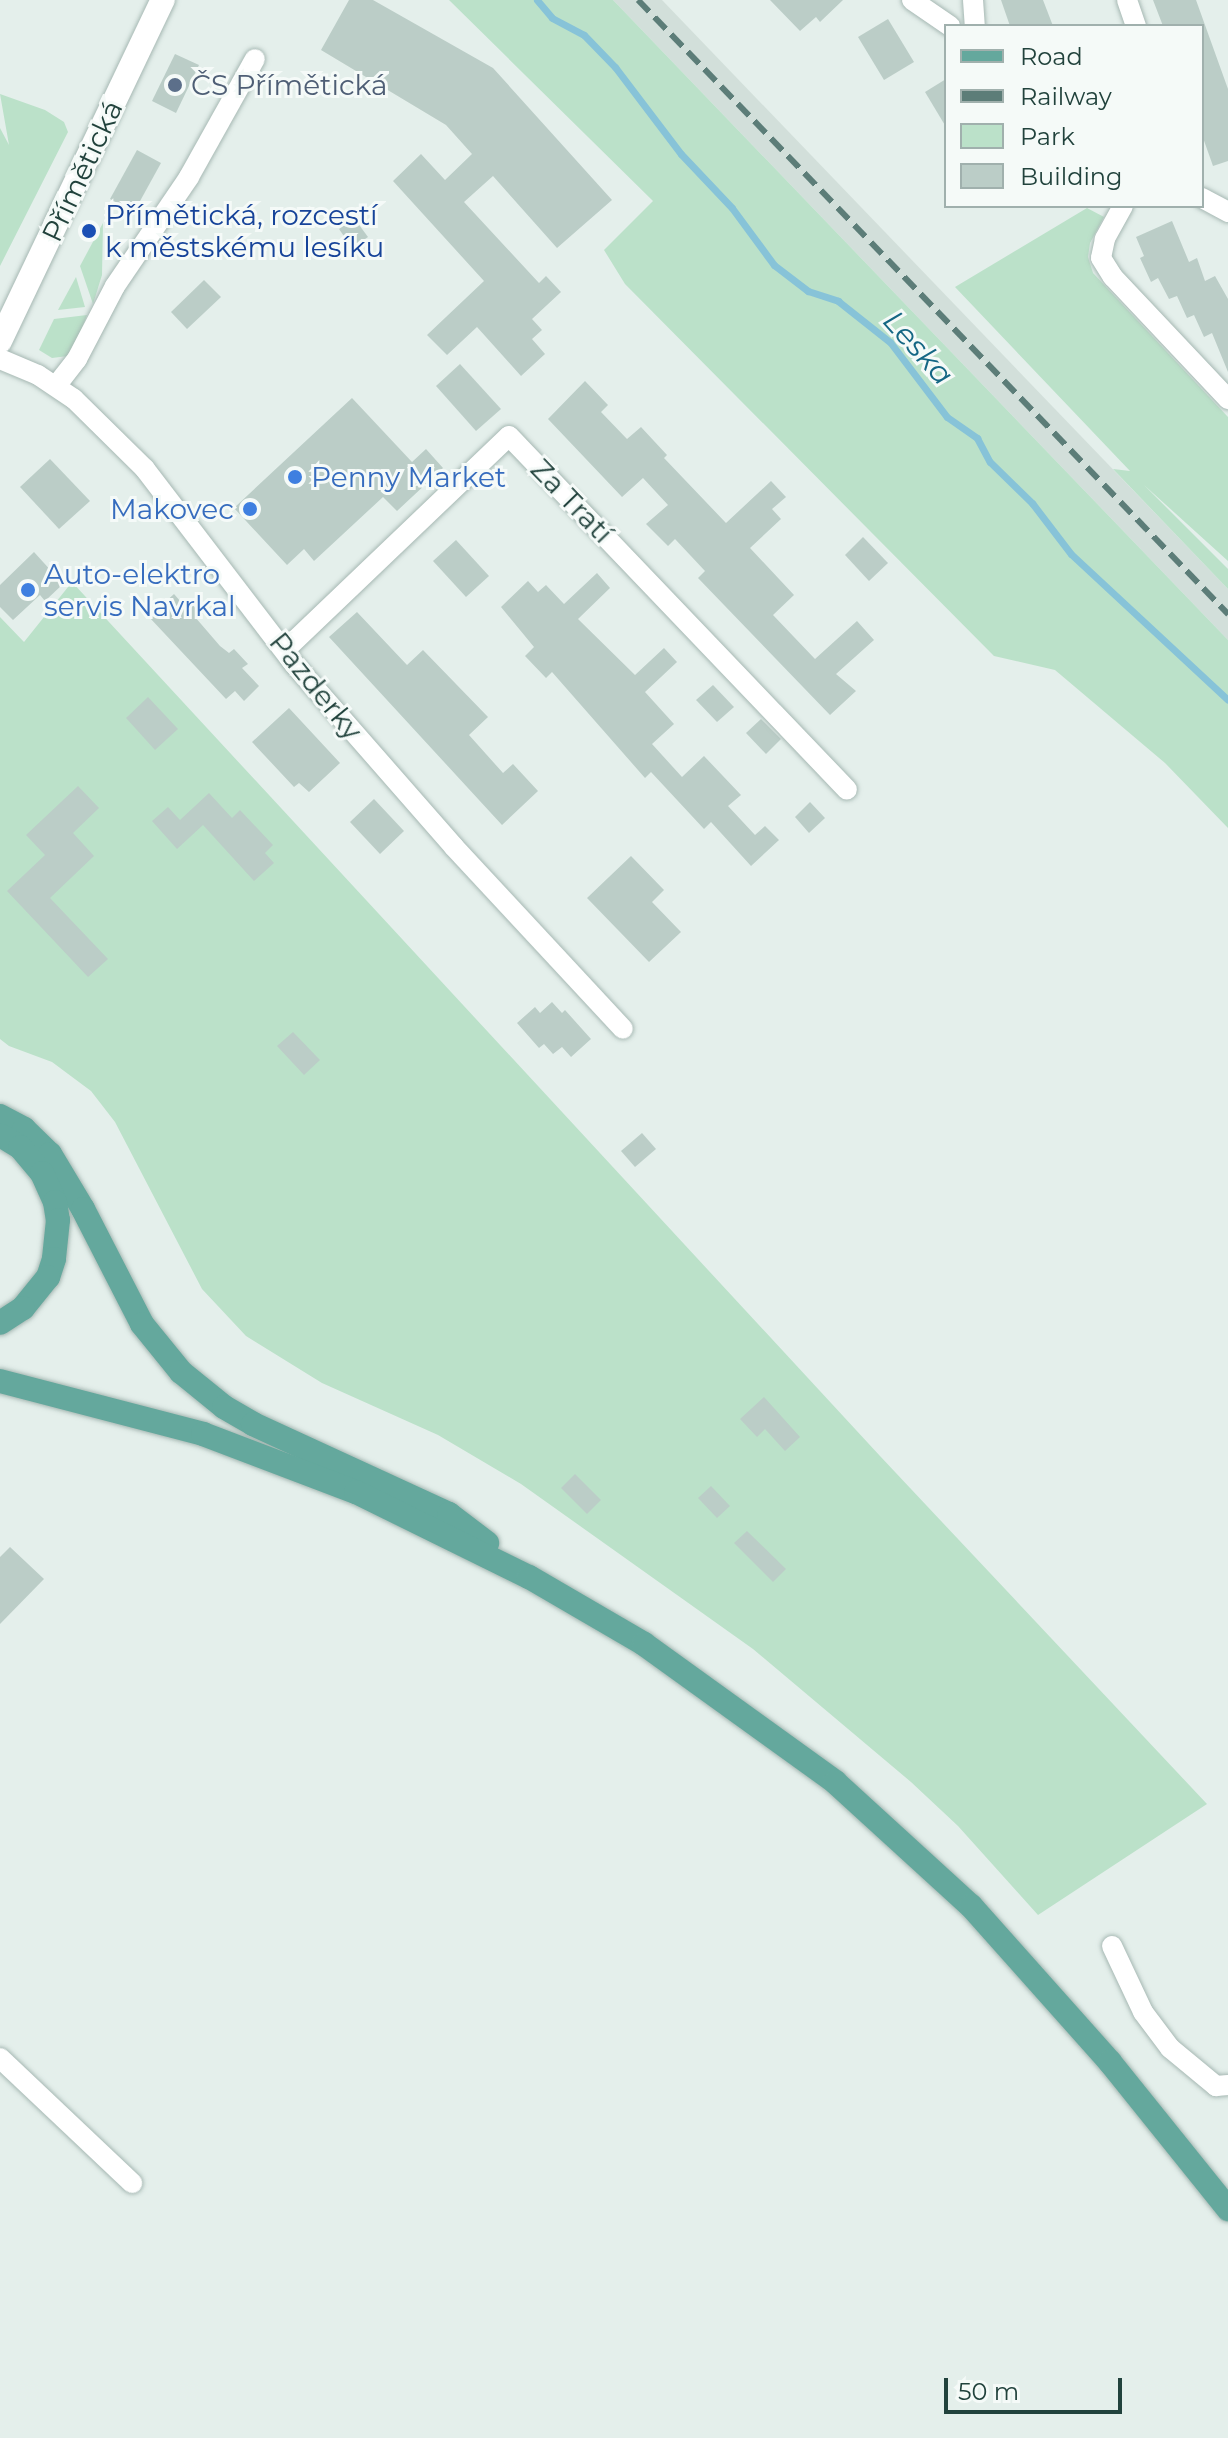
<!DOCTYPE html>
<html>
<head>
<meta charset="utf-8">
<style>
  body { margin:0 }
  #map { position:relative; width:1228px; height:2438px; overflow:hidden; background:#e4efeb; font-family:Montserrat,sans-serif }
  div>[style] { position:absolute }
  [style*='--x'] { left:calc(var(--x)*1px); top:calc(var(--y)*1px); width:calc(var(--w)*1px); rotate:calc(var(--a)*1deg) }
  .built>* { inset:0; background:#d2dfda }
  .green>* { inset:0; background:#bbe1c9 }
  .stream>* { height:7px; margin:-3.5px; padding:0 3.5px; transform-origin:3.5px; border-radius:3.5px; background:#87c3d8 }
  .building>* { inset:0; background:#bbcdc7 }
  .roads { filter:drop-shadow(0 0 2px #a6b8b3) drop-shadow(0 0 2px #a6b8b3) }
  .minor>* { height:20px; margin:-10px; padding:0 10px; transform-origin:10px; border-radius:10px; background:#fff }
  .secondary>* { height:24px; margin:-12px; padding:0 12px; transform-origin:12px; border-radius:12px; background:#fff }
  .primary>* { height:24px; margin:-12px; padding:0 12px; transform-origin:12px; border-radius:12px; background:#64a89d }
  .rail>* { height:6px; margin-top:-3px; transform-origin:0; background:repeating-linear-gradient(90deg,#5c7d78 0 16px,transparent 0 24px) }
  .dots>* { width:22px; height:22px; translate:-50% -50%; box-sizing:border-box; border:4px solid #f5faf8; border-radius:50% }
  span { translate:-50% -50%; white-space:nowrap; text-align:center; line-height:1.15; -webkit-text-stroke:6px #f5faf8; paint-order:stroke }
  .service-label { font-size:28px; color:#4e5e75 }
  .left { translate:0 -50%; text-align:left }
  .street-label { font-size:28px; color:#21423c }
  .transit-label { font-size:28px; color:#164399 }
  .shop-label { font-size:28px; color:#366cbe }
  .right { translate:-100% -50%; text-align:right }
  .water-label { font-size:30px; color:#156784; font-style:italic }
  .legend { position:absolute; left:944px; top:24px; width:260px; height:184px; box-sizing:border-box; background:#f5faf8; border:2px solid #a0b0ad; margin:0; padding:10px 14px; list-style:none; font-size:24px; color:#21423c }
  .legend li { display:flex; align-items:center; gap:16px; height:40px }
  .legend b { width:40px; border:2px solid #a0b0ad }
  .scale { position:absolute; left:944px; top:2378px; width:178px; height:36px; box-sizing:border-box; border:4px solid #21423c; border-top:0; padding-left:10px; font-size:24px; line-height:28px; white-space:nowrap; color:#21423c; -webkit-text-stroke:6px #f5faf8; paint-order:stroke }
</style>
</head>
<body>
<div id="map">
  <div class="built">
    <div style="clip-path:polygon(613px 0,662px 0,1228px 589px,1228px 640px)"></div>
  </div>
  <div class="green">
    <div style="clip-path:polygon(449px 0,613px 0,1228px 640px,1228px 828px,1165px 763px,1055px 670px,994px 656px,625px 284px,604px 250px,653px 201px)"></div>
    <div style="clip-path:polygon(0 94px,45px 110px,64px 122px,68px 132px,0 266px,0 128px,9px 145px)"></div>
    <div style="clip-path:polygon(1087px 208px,1104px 217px,1090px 243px,1088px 257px,1093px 273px,1228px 417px,1228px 561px,1144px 485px,1228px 569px,1228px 589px,1113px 469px,1130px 471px,955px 287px)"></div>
    <div style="clip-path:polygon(103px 223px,102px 275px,93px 304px,80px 266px)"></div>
    <div style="clip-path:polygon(76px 277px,85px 307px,58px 310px)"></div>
    <div style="clip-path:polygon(87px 315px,74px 350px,68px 356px,52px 358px,39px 350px,54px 319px)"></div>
    <div style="clip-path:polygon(72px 582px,880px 1456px,1207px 1804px,1038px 1915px,958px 1826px,911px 1782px,753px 1649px,521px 1484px,438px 1435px,322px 1383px,246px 1336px,202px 1289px,115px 1122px,91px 1091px,52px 1062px,9px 1046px,0 1039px,0 617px,24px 642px)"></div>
  </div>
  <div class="stream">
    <div style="--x:537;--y:0;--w:23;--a:50"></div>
    <div style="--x:552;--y:18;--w:36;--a:28"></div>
    <div style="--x:584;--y:35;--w:45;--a:45.9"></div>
    <div style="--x:615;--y:67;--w:109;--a:52.8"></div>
    <div style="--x:681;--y:154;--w:74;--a:46.6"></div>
    <div style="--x:732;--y:208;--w:71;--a:53.6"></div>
    <div style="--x:774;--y:265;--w:43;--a:37.4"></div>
    <div style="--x:808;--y:291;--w:32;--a:18"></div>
    <div style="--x:838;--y:301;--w:66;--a:38.3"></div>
    <div style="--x:890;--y:342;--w:94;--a:52.8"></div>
    <div style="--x:947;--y:417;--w:37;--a:35"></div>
    <div style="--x:977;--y:438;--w:27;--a:62"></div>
    <div style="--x:990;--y:462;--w:59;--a:44.3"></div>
    <div style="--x:1032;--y:503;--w:64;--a:52.6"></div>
    <div style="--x:1071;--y:554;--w:214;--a:42.9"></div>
  </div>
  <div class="building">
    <div style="clip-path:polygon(349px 0,373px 0,493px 68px,612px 200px,557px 248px,493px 176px,464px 202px,539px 283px,546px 276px,561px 292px,532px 319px,542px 330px,532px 339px,545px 354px,521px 376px,477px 327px,447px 355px,427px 335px,484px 281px,393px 181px,421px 154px,445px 180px,472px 154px,446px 125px,321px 50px)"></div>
    <div style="clip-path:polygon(770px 0,843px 0,820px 22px,816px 17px,800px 31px)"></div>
    <div style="clip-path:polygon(1001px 0,1043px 0,1053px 26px,1010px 26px)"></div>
    <div style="clip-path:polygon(1153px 0,1196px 0,1228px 89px,1228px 161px,1213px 166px,1202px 135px,1202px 26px,1163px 26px)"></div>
    <div style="clip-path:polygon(888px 19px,914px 62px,884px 80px,858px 37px)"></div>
    <div style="clip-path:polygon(175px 54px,199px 65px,176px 113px,152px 101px)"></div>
    <div style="clip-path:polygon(946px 79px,946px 127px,925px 92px)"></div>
    <div style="clip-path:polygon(137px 150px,161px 163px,134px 212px,110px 199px)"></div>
    <div style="clip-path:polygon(354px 218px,368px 237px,352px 248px,339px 229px)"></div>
    <div style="clip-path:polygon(1172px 221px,1189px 262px,1197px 258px,1205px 281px,1215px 276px,1228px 299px,1228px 372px,1212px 333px,1204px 337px,1194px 315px,1187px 318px,1177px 296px,1169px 299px,1158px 278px,1151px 282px,1140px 258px,1144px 256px,1136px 237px)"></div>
    <div style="clip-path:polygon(204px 280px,221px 297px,187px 329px,171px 312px)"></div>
    <div style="clip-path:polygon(460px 364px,501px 409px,476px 431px,436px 386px)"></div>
    <div style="clip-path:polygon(585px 381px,608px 405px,601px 412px,627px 439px,641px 427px,667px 455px,664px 458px,726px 523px,771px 481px,786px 497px,772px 509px,781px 519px,750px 548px,794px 595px,773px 615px,815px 659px,857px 621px,874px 640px,836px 674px,856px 691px,830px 715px,698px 578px,705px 571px,675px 539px,668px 546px,646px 524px,668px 505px,643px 478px,622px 497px,548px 419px)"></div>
    <div style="clip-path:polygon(352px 398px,412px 462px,426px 449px,443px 468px,397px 511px,383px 497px,314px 561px,304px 549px,287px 565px,234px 508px)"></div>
    <div style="clip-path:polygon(50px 459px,90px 501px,59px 529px,20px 487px)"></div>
    <div style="clip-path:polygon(863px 537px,888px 563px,869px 581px,845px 555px)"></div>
    <div style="clip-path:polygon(456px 540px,489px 576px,466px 597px,433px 561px)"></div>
    <div style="clip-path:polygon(34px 552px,63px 584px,45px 601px,40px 595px,13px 620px,0 607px,0 585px)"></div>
    <div style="clip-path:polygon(597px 573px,610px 588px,578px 619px,635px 675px,664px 648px,677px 662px,645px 692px,674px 724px,652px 744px,682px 777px,704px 756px,741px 795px,728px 806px,755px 835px,765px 826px,779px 840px,751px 866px,711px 822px,704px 829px,651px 772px,645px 778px,552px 672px,546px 678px,525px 656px,534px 647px,501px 607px,528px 581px,538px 592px,546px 585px,564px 604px)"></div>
    <div style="clip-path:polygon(174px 594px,181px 602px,186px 598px,200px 613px,195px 617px,220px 646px,229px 653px,234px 649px,248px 664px,242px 668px,259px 686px,244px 701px,235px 691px,226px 699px,149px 617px)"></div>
    <div style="clip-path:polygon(357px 612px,407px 665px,423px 650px,488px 717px,469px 735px,503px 773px,513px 764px,538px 791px,502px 825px,329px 637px)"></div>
    <div style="clip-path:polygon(713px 685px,734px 707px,717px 722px,696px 700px)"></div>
    <div style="clip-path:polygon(148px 697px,178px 729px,155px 750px,126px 718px)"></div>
    <div style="clip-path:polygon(289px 708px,340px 763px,309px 792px,299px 783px,294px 787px,252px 742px)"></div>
    <div style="clip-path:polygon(761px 719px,781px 739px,766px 754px,746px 733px)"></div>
    <div style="clip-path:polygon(78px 786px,99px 808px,73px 833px,94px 856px,50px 898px,108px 959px,88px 977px,7px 891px,45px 855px,26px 835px)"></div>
    <div style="clip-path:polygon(209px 793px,232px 818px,240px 810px,273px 845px,265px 853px,274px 863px,254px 881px,203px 825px,177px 849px,152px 821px,168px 807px,180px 820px)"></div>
    <div style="clip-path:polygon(374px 799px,404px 831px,380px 854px,350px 822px)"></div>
    <div style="clip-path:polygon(810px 802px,825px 818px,809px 833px,795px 817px)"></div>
    <div style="clip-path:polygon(631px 856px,664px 890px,652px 902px,681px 932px,649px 962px,587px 898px)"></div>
    <div style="clip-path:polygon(552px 1002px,562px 1013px,565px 1010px,591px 1039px,571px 1057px,562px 1047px,553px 1054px,544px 1044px,539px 1048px,517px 1023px,535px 1007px,540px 1013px)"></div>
    <div style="clip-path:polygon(293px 1032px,320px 1060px,304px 1075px,277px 1046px)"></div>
    <div style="clip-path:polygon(642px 1133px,656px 1149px,635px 1167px,621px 1151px)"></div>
    <div style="clip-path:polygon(764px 1397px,800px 1437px,785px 1451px,765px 1429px,757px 1437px,740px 1419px)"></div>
    <div style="clip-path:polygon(575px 1474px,601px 1500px,587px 1514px,561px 1488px)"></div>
    <div style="clip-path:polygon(711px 1486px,730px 1506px,717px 1518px,698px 1498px)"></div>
    <div style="clip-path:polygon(747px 1531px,786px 1569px,773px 1582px,734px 1543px)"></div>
    <div style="clip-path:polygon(10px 1547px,44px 1579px,0 1624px,0 1557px)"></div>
  </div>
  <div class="roads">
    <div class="minor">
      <div style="--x:912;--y:0;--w:46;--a:34.4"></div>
      <div style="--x:973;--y:0;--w:26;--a:86"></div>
      <div style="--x:1127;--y:0;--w:28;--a:71"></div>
      <div style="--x:1202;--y:198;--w:30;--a:28"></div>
      <div style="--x:1123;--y:206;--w:38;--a:119"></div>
      <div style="--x:1105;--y:239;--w:19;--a:102"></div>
      <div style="--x:1101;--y:258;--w:22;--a:58"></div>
      <div style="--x:1113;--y:277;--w:168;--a:46.7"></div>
      <div style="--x:0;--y:359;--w:41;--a:22.8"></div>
      <div style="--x:38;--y:375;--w:43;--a:33.7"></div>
      <div style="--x:74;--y:399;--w:100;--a:44.6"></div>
      <div style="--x:145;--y:469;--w:245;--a:52.6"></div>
      <div style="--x:294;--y:664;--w:243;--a:48.8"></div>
      <div style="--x:454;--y:847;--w:248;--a:47.1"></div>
      <div style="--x:56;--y:386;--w:34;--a:-52"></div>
      <div style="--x:77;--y:359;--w:82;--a:-62.5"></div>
      <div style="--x:115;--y:286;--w:132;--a:-55.8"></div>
      <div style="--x:189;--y:177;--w:135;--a:-60.8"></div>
      <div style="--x:286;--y:649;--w:308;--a:-43.7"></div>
      <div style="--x:509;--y:436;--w:489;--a:46.3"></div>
      <div style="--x:1112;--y:1946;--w:73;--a:64.8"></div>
      <div style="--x:1143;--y:2012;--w:45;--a:53.1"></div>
      <div style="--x:1170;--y:2048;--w:60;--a:39.6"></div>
      <div style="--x:1216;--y:2086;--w:12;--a:-5"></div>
      <div style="--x:0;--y:2058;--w:182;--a:43.4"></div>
    </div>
    <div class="secondary">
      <div style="--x:0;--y:341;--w:378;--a:-64.5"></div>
    </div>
    <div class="primary">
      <div style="--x:0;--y:1116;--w:27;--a:28"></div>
      <div style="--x:24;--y:1129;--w:36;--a:44"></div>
      <div style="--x:50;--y:1154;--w:64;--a:59"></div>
      <div style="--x:83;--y:1209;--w:129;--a:62.8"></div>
      <div style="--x:142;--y:1324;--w:62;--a:50.9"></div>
      <div style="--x:181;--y:1372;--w:55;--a:39.1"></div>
      <div style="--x:224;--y:1407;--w:34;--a:30"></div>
      <div style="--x:253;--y:1424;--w:216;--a:24.7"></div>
      <div style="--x:449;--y:1514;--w:48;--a:37.3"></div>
      <div style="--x:0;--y:1135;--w:23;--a:31"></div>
      <div style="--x:20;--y:1147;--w:34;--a:50"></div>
      <div style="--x:42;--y:1173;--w:32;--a:66"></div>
      <div style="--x:55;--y:1202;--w:18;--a:81"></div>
      <div style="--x:58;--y:1220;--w:39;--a:96"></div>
      <div style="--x:54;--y:1259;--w:19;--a:108"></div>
      <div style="--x:48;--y:1277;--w:40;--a:129"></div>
      <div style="--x:23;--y:1308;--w:27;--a:147"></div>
      <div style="--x:0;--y:1381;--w:210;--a:14.6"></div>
      <div style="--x:203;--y:1434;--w:164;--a:20.8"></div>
      <div style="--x:356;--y:1492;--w:193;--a:26.2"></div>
      <div style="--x:529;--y:1577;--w:133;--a:30.2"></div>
      <div style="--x:644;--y:1644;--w:236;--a:35.8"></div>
      <div style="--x:835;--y:1782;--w:184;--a:42.4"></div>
      <div style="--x:971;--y:1906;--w:209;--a:48.3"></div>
      <div style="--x:1110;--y:2062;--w:189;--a:51.2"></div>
    </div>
  </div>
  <div class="rail">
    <div style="--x:638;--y:0;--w:852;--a:46.14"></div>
  </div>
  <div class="dots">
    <div style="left:175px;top:85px;background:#5c6f8a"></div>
    <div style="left:89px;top:231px;background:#1a4fb4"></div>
    <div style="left:295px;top:477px;background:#3f7fe0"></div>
    <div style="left:250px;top:509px;background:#3f7fe0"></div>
    <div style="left:28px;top:590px;background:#3f7fe0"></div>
  </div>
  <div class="service-label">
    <span class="left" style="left:191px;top:85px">ČS Přímětická</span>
  </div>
  <div class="street-label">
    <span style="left:82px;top:171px;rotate:-65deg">Přímětická</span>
    <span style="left:572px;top:501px;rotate:46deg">Za Tratí</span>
    <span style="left:316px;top:686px;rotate:51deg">Pazderky</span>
  </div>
  <div class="transit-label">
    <span class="left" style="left:105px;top:231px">Přímětická, rozcestí<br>k městskému lesíku</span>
  </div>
  <div class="shop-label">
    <span class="left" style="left:311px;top:477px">Penny Market</span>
    <span class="right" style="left:234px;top:509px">Makovec</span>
    <span class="left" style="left:44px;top:590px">Auto-elektro<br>servis Navrkal</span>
  </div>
  <div class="water-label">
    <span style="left:918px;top:348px;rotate:48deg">Leska</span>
  </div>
  <ul class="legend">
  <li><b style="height:10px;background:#64a89d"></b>Road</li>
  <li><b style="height:10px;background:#5c7d78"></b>Railway</li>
  <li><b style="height:22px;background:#bbe1c9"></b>Park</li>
  <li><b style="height:22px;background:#bbcdc7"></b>Building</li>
  </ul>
  <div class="scale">50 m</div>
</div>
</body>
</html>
